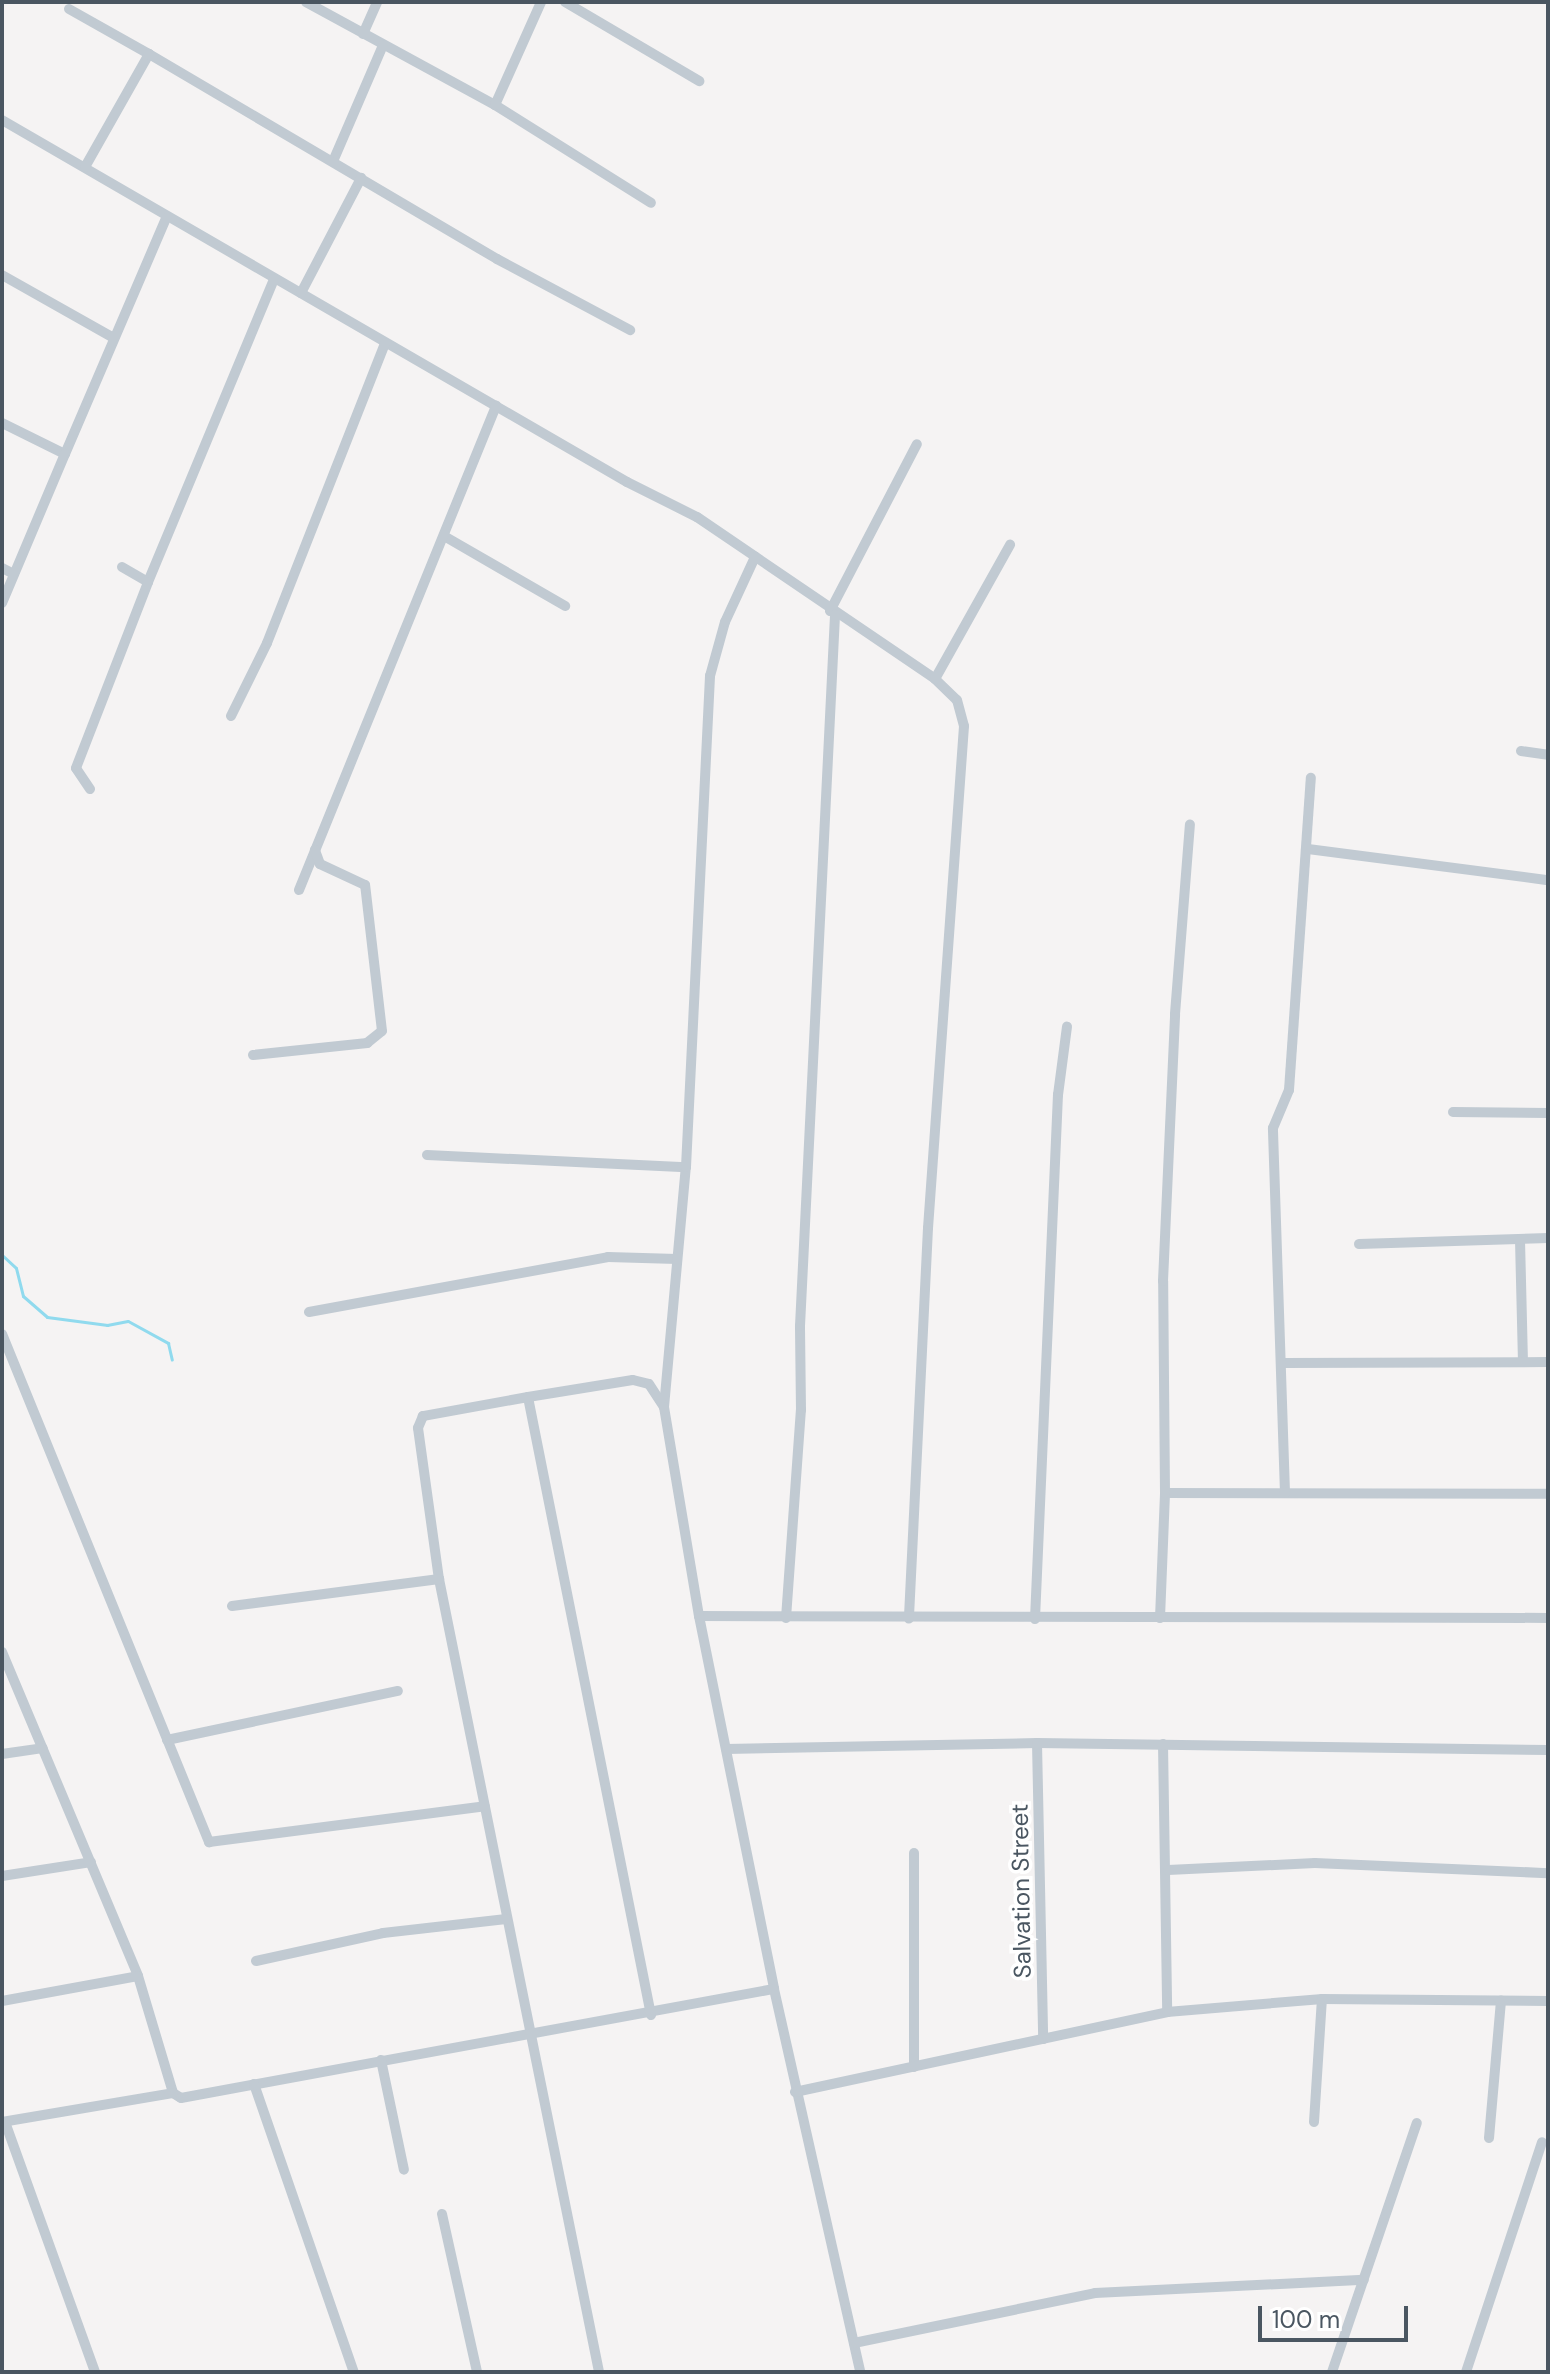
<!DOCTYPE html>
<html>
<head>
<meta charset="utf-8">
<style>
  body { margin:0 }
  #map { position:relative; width:1550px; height:2374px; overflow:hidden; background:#f5f3f3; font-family:"DM Sans",sans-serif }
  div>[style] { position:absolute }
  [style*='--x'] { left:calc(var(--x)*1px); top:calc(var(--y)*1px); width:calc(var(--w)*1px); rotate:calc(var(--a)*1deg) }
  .stream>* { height:3px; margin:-1.5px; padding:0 1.5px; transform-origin:1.5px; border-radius:1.5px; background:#90daee }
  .street>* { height:10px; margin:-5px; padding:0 5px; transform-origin:5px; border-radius:5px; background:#c1cad2 }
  span { translate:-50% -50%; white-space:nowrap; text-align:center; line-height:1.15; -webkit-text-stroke:7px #fff; paint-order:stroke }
  .street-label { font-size:24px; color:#4a5661 }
  .frame { position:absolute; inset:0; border:4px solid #4a5661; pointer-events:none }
  .scale { position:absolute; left:1258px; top:2306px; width:150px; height:36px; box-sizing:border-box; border:4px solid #4a5661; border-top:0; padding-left:10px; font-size:24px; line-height:28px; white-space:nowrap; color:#4a5661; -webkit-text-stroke:6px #fff; paint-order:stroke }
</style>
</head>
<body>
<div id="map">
  <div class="stream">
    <div style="--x:2;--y:1255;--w:19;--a:43"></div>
    <div style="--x:16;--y:1268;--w:29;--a:76"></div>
    <div style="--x:23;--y:1296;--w:32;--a:41"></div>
    <div style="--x:47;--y:1317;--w:61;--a:7.6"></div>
    <div style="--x:107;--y:1325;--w:21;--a:-11"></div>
    <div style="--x:128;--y:1321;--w:46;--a:28.8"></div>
    <div style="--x:168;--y:1343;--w:17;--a:77"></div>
  </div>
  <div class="street">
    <div style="--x:306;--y:2;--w:215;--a:28.6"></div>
    <div style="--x:495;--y:105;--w:184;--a:32.1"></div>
    <div style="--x:565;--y:2;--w:156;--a:30.5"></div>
    <div style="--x:69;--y:9;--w:92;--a:29.4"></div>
    <div style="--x:363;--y:34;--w:35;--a:-66"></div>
    <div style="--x:495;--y:105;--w:113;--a:-65.9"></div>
    <div style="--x:2;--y:120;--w:722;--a:30.08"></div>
    <div style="--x:627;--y:482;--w:78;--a:26.6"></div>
    <div style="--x:697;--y:517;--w:288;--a:34.2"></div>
    <div style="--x:935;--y:679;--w:30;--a:44"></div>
    <div style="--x:957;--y:700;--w:27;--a:75"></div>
    <div style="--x:964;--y:726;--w:503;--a:94.1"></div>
    <div style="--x:928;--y:1228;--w:391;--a:92.8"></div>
    <div style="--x:334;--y:159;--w:124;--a:-66.7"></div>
    <div style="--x:85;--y:167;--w:130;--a:-60.5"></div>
    <div style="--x:149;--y:54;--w:404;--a:30.5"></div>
    <div style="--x:497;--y:259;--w:151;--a:28.1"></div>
    <div style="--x:2;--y:275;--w:126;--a:29.4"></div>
    <div style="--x:301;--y:293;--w:130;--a:-62.4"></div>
    <div style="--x:2;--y:423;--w:70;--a:26.2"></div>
    <div style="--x:65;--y:454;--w:257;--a:-66.8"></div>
    <div style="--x:444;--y:536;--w:140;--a:30"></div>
    <div style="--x:122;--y:567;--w:30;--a:30"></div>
    <div style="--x:148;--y:582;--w:328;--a:-67.4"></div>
    <div style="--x:2;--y:568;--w:13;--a:27"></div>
    <div style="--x:2;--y:603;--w:162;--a:-67.1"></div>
    <div style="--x:830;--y:611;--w:188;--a:-62.5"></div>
    <div style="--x:935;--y:679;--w:154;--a:-60.8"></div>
    <div style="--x:231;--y:716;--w:81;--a:-63.7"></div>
    <div style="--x:267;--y:643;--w:322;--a:-68.5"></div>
    <div style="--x:1521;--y:751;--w:27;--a:8"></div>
    <div style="--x:90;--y:789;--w:25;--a:-124"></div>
    <div style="--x:76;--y:768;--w:199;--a:-68.8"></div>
    <div style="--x:1308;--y:849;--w:242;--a:7.4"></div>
    <div style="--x:299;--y:890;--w:523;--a:-67.85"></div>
    <div style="--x:253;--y:1055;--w:115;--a:-6"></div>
    <div style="--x:367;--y:1043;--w:19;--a:-39"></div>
    <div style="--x:382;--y:1031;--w:147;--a:-96.6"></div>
    <div style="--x:365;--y:885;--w:50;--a:-155"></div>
    <div style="--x:320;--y:864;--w:15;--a:-110"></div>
    <div style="--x:1453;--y:1112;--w:95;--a:0.6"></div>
    <div style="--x:427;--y:1155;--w:259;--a:2.7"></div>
    <div style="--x:1520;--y:1240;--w:122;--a:88.6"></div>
    <div style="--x:1359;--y:1244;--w:189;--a:-1.8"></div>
    <div style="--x:309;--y:1312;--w:304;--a:-10.4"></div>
    <div style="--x:608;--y:1257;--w:69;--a:1.7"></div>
    <div style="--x:2;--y:1334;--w:549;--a:67.83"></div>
    <div style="--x:209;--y:1842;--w:278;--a:-7.4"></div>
    <div style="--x:1284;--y:1363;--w:264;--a:-0.2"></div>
    <div style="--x:528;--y:1397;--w:107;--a:169.7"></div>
    <div style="--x:423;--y:1416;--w:13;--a:113"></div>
    <div style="--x:418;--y:1428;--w:152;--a:82.1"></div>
    <div style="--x:439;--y:1579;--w:809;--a:78.59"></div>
    <div style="--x:664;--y:1407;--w:241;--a:-84.8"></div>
    <div style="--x:686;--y:1167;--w:492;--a:-87.2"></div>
    <div style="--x:710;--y:676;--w:56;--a:-74.5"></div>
    <div style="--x:725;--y:622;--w:72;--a:-65.2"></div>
    <div style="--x:1165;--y:1493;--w:383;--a:0.1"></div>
    <div style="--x:1285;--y:1493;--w:365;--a:-91.9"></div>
    <div style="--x:1273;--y:1128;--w:41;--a:-67.2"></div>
    <div style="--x:1289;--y:1090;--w:313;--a:-86"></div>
    <div style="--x:232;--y:1606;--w:209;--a:-7.4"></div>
    <div style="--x:699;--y:1616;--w:849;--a:0.13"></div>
    <div style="--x:786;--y:1618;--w:209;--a:-85.9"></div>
    <div style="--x:801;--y:1410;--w:84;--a:-90.7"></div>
    <div style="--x:800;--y:1326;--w:712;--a:-87.18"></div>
    <div style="--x:1160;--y:1618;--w:125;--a:-87.7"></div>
    <div style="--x:1165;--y:1493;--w:212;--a:-90.5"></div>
    <div style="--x:1163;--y:1281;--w:267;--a:-87.4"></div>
    <div style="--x:1175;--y:1014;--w:190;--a:-85.5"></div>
    <div style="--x:1035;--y:1619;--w:525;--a:-87.49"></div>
    <div style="--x:1058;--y:1095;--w:69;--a:-82.5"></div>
    <div style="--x:2;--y:1652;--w:351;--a:67.2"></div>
    <div style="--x:138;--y:1976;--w:122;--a:73.3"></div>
    <div style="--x:173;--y:2093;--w:9;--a:32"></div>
    <div style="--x:181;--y:2098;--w:603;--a:-10.42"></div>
    <div style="--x:167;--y:1740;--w:236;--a:-12"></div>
    <div style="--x:1037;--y:1743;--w:296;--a:88.8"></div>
    <div style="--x:1163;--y:1744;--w:268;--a:89.1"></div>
    <div style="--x:726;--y:1749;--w:311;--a:-1.1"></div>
    <div style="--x:1037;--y:1743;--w:511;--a:0.78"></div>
    <div style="--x:2;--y:1754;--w:41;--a:-8.3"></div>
    <div style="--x:914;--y:1853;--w:214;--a:90"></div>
    <div style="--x:1168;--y:1870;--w:147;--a:-2.7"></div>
    <div style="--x:1315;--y:1863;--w:233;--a:2.5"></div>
    <div style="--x:2;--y:1876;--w:90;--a:-8.9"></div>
    <div style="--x:256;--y:1961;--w:130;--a:-12.4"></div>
    <div style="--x:383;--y:1933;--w:124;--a:-6.5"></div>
    <div style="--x:2;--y:2001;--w:138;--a:-10.4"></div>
    <div style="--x:651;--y:2015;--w:630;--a:-101.26"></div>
    <div style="--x:528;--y:1397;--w:106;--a:-9.2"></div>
    <div style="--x:633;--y:1380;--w:16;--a:14"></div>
    <div style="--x:649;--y:1384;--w:27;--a:57"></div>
    <div style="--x:664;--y:1407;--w:212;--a:80.5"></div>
    <div style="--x:699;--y:1616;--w:380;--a:78.6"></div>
    <div style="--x:774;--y:1989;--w:393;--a:77.3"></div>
    <div style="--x:381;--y:2060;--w:112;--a:78.2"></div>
    <div style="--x:254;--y:2084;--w:305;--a:70.9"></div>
    <div style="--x:795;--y:2092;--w:381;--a:-12.1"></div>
    <div style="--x:1167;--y:2012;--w:156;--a:-4.8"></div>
    <div style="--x:2;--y:2122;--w:173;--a:-9.6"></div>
    <div style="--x:5;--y:2122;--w:266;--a:70.2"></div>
    <div style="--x:1314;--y:2122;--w:123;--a:-86.3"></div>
    <div style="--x:1322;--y:1999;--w:226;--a:0.5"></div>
    <div style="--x:1489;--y:2138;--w:138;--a:-85"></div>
    <div style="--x:442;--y:2214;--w:162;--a:77.5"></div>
    <div style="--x:854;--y:2343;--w:246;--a:-11.7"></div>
    <div style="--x:1095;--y:2293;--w:269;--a:-2.8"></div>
    <div style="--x:1332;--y:2372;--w:263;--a:-71.2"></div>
    <div style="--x:1466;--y:2372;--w:242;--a:-71.7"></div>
  </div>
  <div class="street-label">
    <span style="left:1021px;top:1891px;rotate:-91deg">Salvation Street</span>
  </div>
  <div class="frame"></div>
  <div class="scale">100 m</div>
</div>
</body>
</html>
